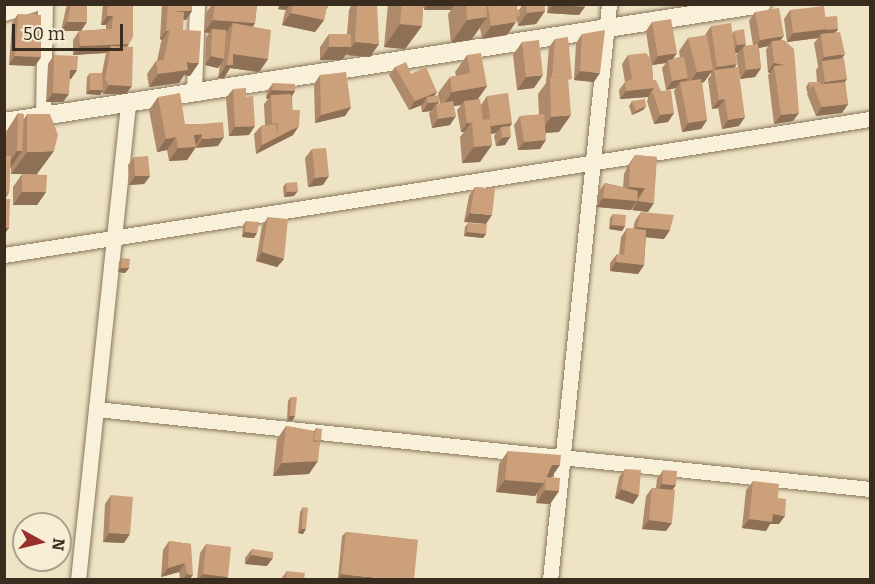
<!DOCTYPE html>
<html>
<head>
<meta charset="utf-8">
<style>
  body { margin:0 }
  #map { position:relative; width:875px; height:584px; overflow:hidden; background:#eee3c5; font-family:Bitter,serif }
  div>[style] { position:absolute }
  [style*='--x'] { left:calc(var(--x)*1px); top:calc(var(--y)*1px); width:calc(var(--w)*1px); rotate:calc(var(--a)*1deg) }
  .roads { filter:drop-shadow(0 0 2px #88755b) drop-shadow(0 0 2px #88755b) }
  .minor>* { height:15px; margin:-7.5px; padding:0 7.5px; transform-origin:7.5px; border-radius:7.5px; background:#f8f0d8 }
  .tertiary>* { height:18px; margin:-9px; padding:0 9px; transform-origin:9px; border-radius:9px; background:#f8f0d8 }
  .wall>* { inset:0; background:#af8a6a }
  .shaded-wall>* { inset:0; background:#8e7056 }
  .building>* { inset:0; background:#cba07b }
  span { translate:-50% -50%; white-space:nowrap; text-align:center; line-height:1.15; -webkit-text-stroke:4.5px #f5edd4; paint-order:stroke }
  .frame { position:absolute; inset:0; border:6px solid #392c1f; pointer-events:none }
  .north { position:absolute; left:12px; top:512px; width:60px; height:60px; box-sizing:border-box; background:#f5edd4; border:2px solid #aaa08c; border-radius:50%; rotate:98deg; font-size:16px; font-weight:700; line-height:24px; text-align:center; color:#392c1f }
  .north::after { content:''; display:block; margin:auto; width:21px; height:27px; background:#972f2c; clip-path:polygon(50% 0,100% 100%,50% 72%,0 100%) }
  .scale { position:absolute; left:12px; top:24px; width:111px; height:27px; box-sizing:border-box; border:3px solid #392c1f; border-top:0; padding-left:8px; font-size:18px; line-height:21px; white-space:nowrap; color:#392c1f; -webkit-text-stroke:4px #f5edd4; paint-order:stroke }
</style>
</head>
<body>
<div id="map">
  <div class="roads">
    <div class="minor">
      <div style="--x:4;--y:13;--w:31;--a:-17"></div>
      <div style="--x:194;--y:91;--w:87;--a:-88"></div>
      <div style="--x:43;--y:115;--w:111;--a:-89"></div>
      <div style="--x:4;--y:255;--w:877;--a:-8.93"></div>
      <div style="--x:96;--y:409;--w:778;--a:5.9"></div>
      <div style="--x:78;--y:580;--w:481;--a:-84"></div>
      <div style="--x:550;--y:580;--w:579;--a:-84.15"></div>
    </div>
    <div class="tertiary">
      <div style="--x:4;--y:122;--w:767;--a:-8.85"></div>
    </div>
  </div>
  <div class="wall">
    <div style="clip-path:polygon(68px 4px,87px 4px,81px 31px,61px 31px,66px 8px)"></div>
    <div style="clip-path:polygon(103px 4px,133px 4px,127px 46px,126px 94px,103px 94px,102px 92px,100px 95px,86px 94px,87px 77px,90px 73px,102px 73px,106px 53px,73px 55px,73px 40px,79px 31px,106px 29px,106px 25px,101px 25px)"></div>
    <div style="clip-path:polygon(162px 4px,192px 4px,192px 11px,186px 20px,183px 20px,183px 30px,190px 76px,184px 75px,179px 83px,149px 87px,147px 74px,156px 61px,157px 61px,161px 42px,162px 40px,160px 39px)"></div>
    <div style="clip-path:polygon(212px 4px,257px 4px,255px 23px,253px 27px,268px 59px,259px 72px,230px 68px,224px 78px,218px 78px,220px 65px,218px 68px,205px 65px,206px 38px,209px 33px,204px 32px,206px 13px)"></div>
    <div style="clip-path:polygon(279px 4px,329px 4px,326px 10px,324px 20px,315px 32px,282px 25px,285px 12px,286px 10px,278px 9px)"></div>
    <div style="clip-path:polygon(352px 4px,377px 4px,370px 57px,346px 55px,342px 60px,320px 60px,320px 47px,329px 34px,347px 34px,349px 10px)"></div>
    <div style="clip-path:polygon(388px 4px,517px 4px,517px 10px,519px 10px,523px 4px,544px 4px,545px 11px,536px 24px,518px 26px,517px 20px,507px 35px,482px 39px,480px 28px,471px 40px,451px 43px,448px 14px,451px 10px,424px 10px,424px 7px,423px 8px,422px 26px,405px 49px,384px 47px)"></div>
    <div style="clip-path:polygon(548px 4px,585px 4px,579px 15px,547px 13px)"></div>
    <div style="clip-path:polygon(790px 10px,825px 17px,838px 29px,836px 32px,842px 58px,848px 104px,842px 113px,816px 116px,807px 94px,808px 92px,807px 92px,806px 87px,809px 82px,817px 82px,816px 70px,819px 65px,818px 66px,814px 43px,818px 38px,787px 42px,784px 19px)"></div>
    <div style="clip-path:polygon(755px 12px,781px 40px,793px 121px,774px 124px,768px 75px,770px 73px,768px 72px,766px 50px,768px 46px,759px 48px,761px 68px,755px 77px,740px 79px,736px 55px,738px 53px,735px 53px,735px 67px,739px 126px,722px 129px,718px 108px,712px 109px,708px 79px,711px 75px,711px 72px,704px 82px,702px 83px,707px 120px,701px 129px,682px 132px,674px 91px,676px 88px,666px 90px,662px 68px,666px 63px,652px 65px,653px 80px,674px 113px,668px 122px,654px 124px,647px 101px,648px 99px,648px 97px,620px 99px,619px 90px,625px 82px,622px 64px,628px 55px,650px 58px,646px 31px,652px 22px,673px 59px,680px 57px,679px 51px,688px 38px,705px 36px,705px 35px,711px 26px,732px 34px,734px 31px,746px 44px,744px 46px,753px 45px,749px 21px)"></div>
    <div style="clip-path:polygon(18px 14px,41px 34px,40px 36px,41px 57px,35px 66px,9px 65px,12px 23px)"></div>
    <div style="clip-path:polygon(582px 34px,594px 82px,574px 80px,576px 43px)"></div>
    <div style="clip-path:polygon(555px 39px,568px 85px,559px 132px,546px 133px,540px 149px,518px 150px,514px 125px,520px 116px,539px 115px,538px 94px,546px 83px,549px 47px)"></div>
    <div style="clip-path:polygon(522px 42px,534px 88px,517px 90px,513px 55px)"></div>
    <div style="clip-path:polygon(54px 55px,77px 70px,71px 79px,70px 79px,63px 102px,46px 102px,48px 64px)"></div>
    <div style="clip-path:polygon(467px 55px,487px 86px,478px 99px,481px 105px,487px 96px,512px 123px,510px 127px,505px 145px,496px 146px,494px 136px,496px 133px,491px 134px,480px 162px,462px 163px,460px 137px,464px 132px,461px 132px,457px 110px,461px 105px,454px 106px,450px 125px,432px 128px,429px 113px,431px 111px,422px 112px,421px 106px,422px 105px,409px 110px,389px 75px,395px 67px,411px 74px,437px 92px,434px 96px,439px 102px,438px 104px,440px 104px,438px 93px,450px 77px,456px 76px,455px 72px)"></div>
    <div style="clip-path:polygon(320px 75px,351px 107px,345px 116px,315px 123px,314px 84px)"></div>
    <div style="clip-path:polygon(273px 83px,295px 91px,292px 96px,293px 135px,256px 154px,254px 134px,261px 126px,265px 125px,264px 104px,268px 99px,266px 98px,267px 91px)"></div>
    <div style="clip-path:polygon(233px 89px,246px 97px,249px 135px,229px 136px,226px 98px)"></div>
    <div style="clip-path:polygon(158px 97px,185px 124px,218px 146px,196px 147px,187px 160px,169px 161px,167px 150px,157px 152px,149px 110px)"></div>
    <div style="clip-path:polygon(632px 101px,646px 106px,643px 110px,632px 115px,629px 106px)"></div>
    <div style="clip-path:polygon(18px 113px,24px 119px,27px 114px,37px 174px,46px 192px,37px 205px,13px 205px,13px 187px,22px 174px,11px 174px,11px 167px,10px 168px,9px 193px,5px 199px,9px 228px,4px 234px,4px 131px,6px 132px)"></div>
    <div style="clip-path:polygon(312px 149px,323px 185px,308px 187px,305px 158px)"></div>
    <div style="clip-path:polygon(635px 155px,657px 157px,648px 212px,632px 210px,636px 203px,631px 210px,597px 207px,599px 191px,605px 183px,623px 187px,624px 174px,629px 164px)"></div>
    <div style="clip-path:polygon(134px 157px,150px 176px,144px 184px,129px 185px,128px 165px)"></div>
    <div style="clip-path:polygon(286px 183px,294px 196px,284px 197px,283px 187px)"></div>
    <div style="clip-path:polygon(475px 187px,495px 189px,464px 222px,469px 196px)"></div>
    <div style="clip-path:polygon(641px 212px,670px 230px,664px 239px,646px 237px,644px 265px,638px 274px,610px 271px,610px 263px,617px 254px,619px 255px,621px 237px,627px 228px,633px 229px,635px 221px)"></div>
    <div style="clip-path:polygon(613px 214px,625px 226px,622px 231px,609px 229px,610px 218px)"></div>
    <div style="clip-path:polygon(268px 217px,284px 259px,277px 267px,256px 261px,262px 226px)"></div>
    <div style="clip-path:polygon(246px 221px,254px 238px,242px 237px,243px 225px)"></div>
    <div style="clip-path:polygon(468px 223px,486px 234px,483px 238px,464px 236px,465px 227px)"></div>
    <div style="clip-path:polygon(122px 258px,129px 268px,125px 273px,118px 272px,119px 262px)"></div>
    <div style="clip-path:polygon(291px 397px,295px 416px,292px 421px,287px 420px,288px 401px)"></div>
    <div style="clip-path:polygon(286px 426px,314px 431px,316px 428px,321px 441px,309px 474px,273px 476px,277px 439px)"></div>
    <div style="clip-path:polygon(508px 451px,552px 478px,559px 491px,550px 504px,536px 503px,537px 493px,535px 496px,496px 492px,499px 464px)"></div>
    <div style="clip-path:polygon(625px 469px,633px 504px,615px 498px,619px 477px)"></div>
    <div style="clip-path:polygon(663px 470px,673px 490px,666px 531px,642px 529px,646px 496px,652px 488px,656px 488px,657px 479px)"></div>
    <div style="clip-path:polygon(753px 481px,778px 498px,779px 524px,770px 524px,766px 531px,742px 528px,746px 490px)"></div>
    <div style="clip-path:polygon(111px 495px,124px 543px,103px 542px,105px 504px)"></div>
    <div style="clip-path:polygon(303px 507px,303px 534px,298px 533px,300px 512px)"></div>
    <div style="clip-path:polygon(346px 532px,418px 540px,338px 579px,342px 536px)"></div>
    <div style="clip-path:polygon(169px 541px,191px 544px,190px 579px,180px 579px,179px 572px,161px 577px,163px 550px)"></div>
    <div style="clip-path:polygon(206px 544px,226px 579px,197px 579px,200px 553px)"></div>
    <div style="clip-path:polygon(252px 549px,267px 566px,245px 564px,245px 558px)"></div>
    <div style="clip-path:polygon(287px 571px,304px 579px,281px 579px)"></div>
  </div>
  <div class="shaded-wall">
    <div style="clip-path:polygon(428px 4px,455px 4px,451px 10px,424px 10px)"></div>
    <div style="clip-path:polygon(553px 4px,585px 7px,579px 15px,547px 13px)"></div>
    <div style="clip-path:polygon(685px 4px,699px 4px,684px 7px)"></div>
    <div style="clip-path:polygon(281px 5px,289px 6px,286px 10px,278px 9px)"></div>
    <div style="clip-path:polygon(172px 11px,192px 11px,186px 20px,167px 19px)"></div>
    <div style="clip-path:polygon(545px 11px,536px 24px,518px 26px,527px 13px)"></div>
    <div style="clip-path:polygon(291px 13px,324px 20px,315px 32px,282px 25px)"></div>
    <div style="clip-path:polygon(107px 16px,113px 16px,106px 25px,101px 25px)"></div>
    <div style="clip-path:polygon(487px 17px,471px 40px,451px 43px,467px 20px)"></div>
    <div style="clip-path:polygon(213px 20px,255px 23px,246px 36px,233px 23px,225px 34px,212px 29px,209px 33px,204px 32px)"></div>
    <div style="clip-path:polygon(67px 22px,87px 22px,81px 31px,61px 31px)"></div>
    <div style="clip-path:polygon(516px 22px,507px 35px,482px 39px,491px 26px)"></div>
    <div style="clip-path:polygon(400px 24px,422px 26px,405px 49px,384px 47px)"></div>
    <div style="clip-path:polygon(827px 29px,838px 29px,835px 33px,821px 34px,818px 38px,787px 42px,793px 33px)"></div>
    <div style="clip-path:polygon(166px 31px,168px 31px,162px 40px,160px 39px)"></div>
    <div style="clip-path:polygon(784px 36px,777px 45px,772px 41px,768px 46px,754px 49px,760px 40px)"></div>
    <div style="clip-path:polygon(355px 42px,379px 44px,370px 57px,346px 55px)"></div>
    <div style="clip-path:polygon(129px 44px,123px 53px,111px 46px,106px 53px,73px 55px,80px 46px)"></div>
    <div style="clip-path:polygon(746px 44px,738px 53px,731px 54px,737px 45px)"></div>
    <div style="clip-path:polygon(329px 47px,351px 47px,342px 60px,320px 60px)"></div>
    <div style="clip-path:polygon(677px 53px,671px 62px,668px 60px,666px 63px,652px 65px,658px 56px)"></div>
    <div style="clip-path:polygon(233px 54px,268px 59px,259px 72px,230px 68px,224px 78px,218px 78px)"></div>
    <div style="clip-path:polygon(845px 54px,839px 63px,822px 61px,818px 66px,824px 57px)"></div>
    <div style="clip-path:polygon(15px 56px,41px 57px,35px 66px,9px 65px)"></div>
    <div style="clip-path:polygon(211px 56px,224px 59px,218px 68px,205px 65px)"></div>
    <div style="clip-path:polygon(187px 62px,199px 63px,190px 76px,184px 75px,179px 83px,149px 87px,158px 74px)"></div>
    <div style="clip-path:polygon(774px 63px,785px 65px,774px 66px,770px 73px,768px 72px)"></div>
    <div style="clip-path:polygon(737px 64px,731px 73px,714px 71px,717px 67px)"></div>
    <div style="clip-path:polygon(761px 68px,755px 77px,740px 79px,746px 70px)"></div>
    <div style="clip-path:polygon(70px 70px,77px 70px,71px 79px,64px 78px)"></div>
    <div style="clip-path:polygon(713px 70px,704px 82px,688px 85px,697px 72px)"></div>
    <div style="clip-path:polygon(580px 71px,600px 73px,594px 82px,574px 80px)"></div>
    <div style="clip-path:polygon(543px 75px,534px 88px,517px 90px,526px 77px)"></div>
    <div style="clip-path:polygon(688px 78px,682px 87px,680px 82px,676px 88px,666px 90px,672px 81px)"></div>
    <div style="clip-path:polygon(847px 79px,841px 88px,819px 91px,825px 82px)"></div>
    <div style="clip-path:polygon(109px 85px,132px 86px,126px 94px,103px 94px)"></div>
    <div style="clip-path:polygon(487px 86px,475px 103px,464px 101px,461px 105px,441px 108px,452px 92px)"></div>
    <div style="clip-path:polygon(654px 88px,648px 97px,620px 99px,626px 91px)"></div>
    <div style="clip-path:polygon(90px 90px,103px 90px,100px 95px,86px 94px)"></div>
    <div style="clip-path:polygon(272px 90px,295px 91px,289px 100px,271px 95px,268px 99px,266px 98px)"></div>
    <div style="clip-path:polygon(437px 92px,430px 101px,427px 97px,422px 105px,409px 110px,415px 101px)"></div>
    <div style="clip-path:polygon(53px 93px,69px 94px,63px 102px,46px 102px)"></div>
    <div style="clip-path:polygon(725px 99px,718px 108px,712px 109px,719px 100px)"></div>
    <div style="clip-path:polygon(439px 102px,436px 107px,436px 104px,431px 111px,422px 112px,428px 103px)"></div>
    <div style="clip-path:polygon(848px 104px,842px 113px,816px 116px,822px 107px)"></div>
    <div style="clip-path:polygon(646px 106px,643px 110px,632px 115px,636px 111px)"></div>
    <div style="clip-path:polygon(351px 107px,345px 116px,315px 123px,321px 115px)"></div>
    <div style="clip-path:polygon(674px 113px,668px 122px,654px 124px,660px 115px)"></div>
    <div style="clip-path:polygon(799px 113px,793px 121px,774px 124px,781px 115px)"></div>
    <div style="clip-path:polygon(571px 115px,559px 132px,540px 133px,551px 117px)"></div>
    <div style="clip-path:polygon(456px 116px,450px 125px,432px 128px,438px 119px)"></div>
    <div style="clip-path:polygon(745px 117px,739px 126px,722px 129px,728px 120px)"></div>
    <div style="clip-path:polygon(707px 120px,701px 129px,682px 132px,688px 123px)"></div>
    <div style="clip-path:polygon(467px 123px,471px 123px,464px 132px,461px 132px)"></div>
    <div style="clip-path:polygon(512px 123px,506px 132px,501px 127px,496px 133px,485px 135px,491px 126px)"></div>
    <div style="clip-path:polygon(255px 126px,249px 135px,229px 136px,235px 127px)"></div>
    <div style="clip-path:polygon(299px 126px,293px 135px,256px 154px,262px 145px)"></div>
    <div style="clip-path:polygon(203px 134px,194px 147px,196px 147px,187px 160px,169px 161px,178px 148px,194px 135px)"></div>
    <div style="clip-path:polygon(511px 136px,505px 145px,496px 146px,502px 138px)"></div>
    <div style="clip-path:polygon(176px 137px,167px 150px,157px 152px,166px 139px)"></div>
    <div style="clip-path:polygon(224px 137px,218px 146px,196px 148px,202px 139px)"></div>
    <div style="clip-path:polygon(546px 140px,540px 149px,518px 150px,524px 142px)"></div>
    <div style="clip-path:polygon(492px 145px,480px 162px,462px 163px,474px 147px)"></div>
    <div style="clip-path:polygon(17px 151px,22px 151px,6px 174px,4px 169px)"></div>
    <div style="clip-path:polygon(54px 151px,37px 174px,11px 174px,27px 152px)"></div>
    <div style="clip-path:polygon(135px 176px,150px 176px,144px 184px,129px 185px)"></div>
    <div style="clip-path:polygon(329px 176px,323px 185px,308px 187px,315px 178px)"></div>
    <div style="clip-path:polygon(629px 187px,645px 188px,639px 197px,623px 195px)"></div>
    <div style="clip-path:polygon(298px 191px,294px 196px,284px 197px,287px 192px)"></div>
    <div style="clip-path:polygon(22px 192px,46px 192px,37px 205px,13px 205px)"></div>
    <div style="clip-path:polygon(603px 198px,637px 201px,631px 210px,597px 207px)"></div>
    <div style="clip-path:polygon(638px 201px,654px 203px,648px 212px,632px 210px)"></div>
    <div style="clip-path:polygon(470px 213px,492px 215px,486px 224px,464px 222px)"></div>
    <div style="clip-path:polygon(612px 225px,625px 226px,622px 231px,609px 229px)"></div>
    <div style="clip-path:polygon(637px 227px,670px 230px,664px 239px,631px 236px)"></div>
    <div style="clip-path:polygon(4px 228px,9px 228px,4px 234px)"></div>
    <div style="clip-path:polygon(245px 232px,257px 233px,254px 238px,242px 237px)"></div>
    <div style="clip-path:polygon(467px 232px,486px 234px,483px 238px,464px 236px)"></div>
    <div style="clip-path:polygon(262px 252px,284px 259px,277px 267px,256px 261px)"></div>
    <div style="clip-path:polygon(616px 262px,644px 265px,638px 274px,610px 271px)"></div>
    <div style="clip-path:polygon(121px 268px,129px 268px,125px 273px,118px 272px)"></div>
    <div style="clip-path:polygon(290px 416px,295px 416px,292px 421px,287px 420px)"></div>
    <div style="clip-path:polygon(318px 461px,309px 474px,273px 476px,282px 463px)"></div>
    <div style="clip-path:polygon(552px 465px,560px 465px,551px 478px,543px 477px)"></div>
    <div style="clip-path:polygon(505px 480px,544px 483px,535px 496px,496px 492px)"></div>
    <div style="clip-path:polygon(662px 484px,676px 485px,670px 494px,656px 493px)"></div>
    <div style="clip-path:polygon(621px 489px,639px 495px,633px 504px,615px 498px)"></div>
    <div style="clip-path:polygon(545px 490px,559px 491px,550px 504px,536px 503px)"></div>
    <div style="clip-path:polygon(773px 514px,785px 516px,779px 524px,770px 524px,766px 531px,742px 528px,749px 519px)"></div>
    <div style="clip-path:polygon(649px 520px,672px 523px,666px 531px,642px 529px)"></div>
    <div style="clip-path:polygon(302px 529px,306px 529px,303px 534px,298px 533px)"></div>
    <div style="clip-path:polygon(109px 533px,130px 534px,124px 543px,103px 542px)"></div>
    <div style="clip-path:polygon(251px 555px,273px 558px,267px 566px,245px 564px)"></div>
    <div style="clip-path:polygon(185px 563px,179px 572px,161px 577px,168px 568px)"></div>
    <div style="clip-path:polygon(187px 574px,193px 575px,190px 579px,183px 579px)"></div>
    <div style="clip-path:polygon(203px 574px,228px 577px,226px 579px,199px 579px)"></div>
    <div style="clip-path:polygon(341px 574px,387px 579px,338px 579px)"></div>
  </div>
  <div class="building">
    <div style="clip-path:polygon(71px 4px,87px 4px,87px 22px,67px 22px)"></div>
    <div style="clip-path:polygon(108px 4px,133px 4px,133px 37px,129px 44px,80px 46px,79px 31px,112px 29px,113px 16px,107px 16px)"></div>
    <div style="clip-path:polygon(168px 4px,192px 4px,192px 11px,172px 11px,184px 12px,183px 30px,170px 29px,168px 31px,166px 31px)"></div>
    <div style="clip-path:polygon(215px 4px,257px 4px,255px 23px,213px 20px)"></div>
    <div style="clip-path:polygon(293px 4px,319px 4px,327px 6px,324px 20px,291px 13px)"></div>
    <div style="clip-path:polygon(357px 4px,377px 4px,379px 44px,355px 42px)"></div>
    <div style="clip-path:polygon(402px 4px,423px 4px,422px 26px,400px 24px)"></div>
    <div style="clip-path:polygon(466px 4px,486px 4px,487px 17px,467px 20px)"></div>
    <div style="clip-path:polygon(500px 4px,517px 4px,516px 22px,491px 26px,488px 6px)"></div>
    <div style="clip-path:polygon(526px 4px,544px 4px,545px 11px,527px 13px)"></div>
    <div style="clip-path:polygon(553px 4px,585px 4px,585px 7px)"></div>
    <div style="clip-path:polygon(824px 6px,827px 29px,793px 33px,790px 10px)"></div>
    <div style="clip-path:polygon(779px 8px,784px 36px,760px 40px,755px 12px)"></div>
    <div style="clip-path:polygon(519px 9px,520px 16px,516px 17px,517px 10px)"></div>
    <div style="clip-path:polygon(18px 14px,41px 15px,41px 34px,35px 34px,41px 37px,41px 57px,15px 56px)"></div>
    <div style="clip-path:polygon(837px 16px,838px 29px,826px 30px,827px 29px,825px 17px)"></div>
    <div style="clip-path:polygon(671px 19px,677px 53px,658px 56px,652px 22px)"></div>
    <div style="clip-path:polygon(233px 23px,271px 30px,268px 59px,233px 54px,233px 65px,227px 65px)"></div>
    <div style="clip-path:polygon(731px 23px,737px 64px,717px 67px,711px 26px)"></div>
    <div style="clip-path:polygon(170px 29px,201px 31px,199px 63px,187px 62px,188px 70px,158px 74px,156px 61px,164px 60px)"></div>
    <div style="clip-path:polygon(212px 29px,226px 30px,224px 59px,211px 56px)"></div>
    <div style="clip-path:polygon(744px 29px,746px 44px,737px 45px,734px 31px)"></div>
    <div style="clip-path:polygon(605px 30px,600px 73px,580px 71px,582px 34px)"></div>
    <div style="clip-path:polygon(840px 32px,845px 54px,824px 57px,821px 34px)"></div>
    <div style="clip-path:polygon(329px 34px,351px 34px,351px 47px,329px 47px)"></div>
    <div style="clip-path:polygon(707px 35px,713px 70px,697px 72px,688px 38px)"></div>
    <div style="clip-path:polygon(568px 37px,572px 79px,568px 80px,568px 78px,552px 77px,555px 39px)"></div>
    <div style="clip-path:polygon(539px 40px,543px 75px,526px 77px,522px 42px)"></div>
    <div style="clip-path:polygon(784px 40px,794px 49px,799px 113px,781px 115px,774px 66px,785px 65px,774px 63px,772px 41px)"></div>
    <div style="clip-path:polygon(758px 44px,761px 68px,746px 70px,743px 47px)"></div>
    <div style="clip-path:polygon(111px 46px,133px 47px,132px 86px,109px 85px,105px 79px)"></div>
    <div style="clip-path:polygon(481px 53px,487px 86px,452px 92px,450px 77px,470px 73px,467px 55px)"></div>
    <div style="clip-path:polygon(646px 53px,651px 59px,654px 88px,626px 91px,625px 82px,632px 79px,628px 55px)"></div>
    <div style="clip-path:polygon(54px 55px,78px 56px,77px 70px,70px 70px,69px 94px,53px 93px)"></div>
    <div style="clip-path:polygon(684px 57px,688px 78px,672px 81px,668px 60px)"></div>
    <div style="clip-path:polygon(844px 58px,847px 79px,825px 82px,822px 61px)"></div>
    <div style="clip-path:polygon(406px 62px,411px 74px,426px 67px,437px 92px,415px 101px,395px 67px)"></div>
    <div style="clip-path:polygon(738px 67px,745px 117px,728px 120px,725px 99px,719px 100px,714px 70px)"></div>
    <div style="clip-path:polygon(346px 72px,351px 107px,321px 115px,320px 75px)"></div>
    <div style="clip-path:polygon(90px 73px,102px 73px,103px 90px,90px 90px)"></div>
    <div style="clip-path:polygon(550px 77px,568px 78px,571px 115px,551px 117px)"></div>
    <div style="clip-path:polygon(701px 79px,707px 120px,688px 123px,680px 82px)"></div>
    <div style="clip-path:polygon(653px 80px,656px 80px,661px 91px,653px 92px,652px 94px,651px 93px,654px 88px)"></div>
    <div style="clip-path:polygon(809px 82px,820px 82px,820px 84px,813px 85px,811px 88px,810px 88px)"></div>
    <div style="clip-path:polygon(845px 82px,848px 104px,822px 107px,813px 85px)"></div>
    <div style="clip-path:polygon(273px 83px,295px 84px,295px 91px,272px 90px)"></div>
    <div style="clip-path:polygon(246px 88px,246px 97px,253px 96px,255px 126px,235px 127px,233px 89px)"></div>
    <div style="clip-path:polygon(671px 90px,674px 113px,660px 115px,653px 92px)"></div>
    <div style="clip-path:polygon(180px 93px,185px 124px,202px 124px,203px 134px,194px 135px,196px 147px,178px 148px,176px 137px,166px 139px,158px 97px)"></div>
    <div style="clip-path:polygon(508px 93px,512px 123px,491px 126px,487px 96px)"></div>
    <div style="clip-path:polygon(291px 94px,292px 110px,300px 110px,299px 126px,262px 145px,261px 126px,276px 124px,278px 135px,278px 123px,272px 123px,271px 95px)"></div>
    <div style="clip-path:polygon(439px 95px,439px 102px,428px 103px,427px 97px)"></div>
    <div style="clip-path:polygon(480px 99px,483px 120px,472px 121px,471px 123px,467px 123px,464px 101px)"></div>
    <div style="clip-path:polygon(645px 99px,646px 106px,636px 111px,632px 101px)"></div>
    <div style="clip-path:polygon(453px 101px,456px 116px,438px 119px,436px 104px)"></div>
    <div style="clip-path:polygon(18px 113px,24px 114px,22px 151px,17px 151px)"></div>
    <div style="clip-path:polygon(27px 114px,50px 114px,58px 135px,54px 151px,27px 152px)"></div>
    <div style="clip-path:polygon(544px 114px,546px 140px,524px 142px,520px 116px)"></div>
    <div style="clip-path:polygon(490px 119px,492px 145px,474px 147px,472px 121px)"></div>
    <div style="clip-path:polygon(223px 122px,224px 137px,202px 139px,202px 134px,203px 134px,201px 124px)"></div>
    <div style="clip-path:polygon(510px 126px,511px 136px,502px 138px,501px 127px)"></div>
    <div style="clip-path:polygon(4px 131px,7px 132px,4px 155px)"></div>
    <div style="clip-path:polygon(326px 148px,329px 176px,315px 178px,312px 149px)"></div>
    <div style="clip-path:polygon(635px 155px,657px 157px,654px 203px,638px 201px,645px 188px,629px 187px,630px 165px)"></div>
    <div style="clip-path:polygon(4px 156px,11px 156px,9px 193px,4px 192px)"></div>
    <div style="clip-path:polygon(148px 156px,150px 176px,135px 176px,134px 157px)"></div>
    <div style="clip-path:polygon(22px 174px,47px 175px,46px 192px,22px 192px)"></div>
    <div style="clip-path:polygon(297px 182px,298px 191px,287px 192px,286px 183px)"></div>
    <div style="clip-path:polygon(605px 183px,638px 191px,637px 201px,603px 198px)"></div>
    <div style="clip-path:polygon(475px 187px,495px 189px,492px 215px,470px 213px)"></div>
    <div style="clip-path:polygon(4px 199px,10px 199px,9px 228px,4px 228px)"></div>
    <div style="clip-path:polygon(641px 212px,674px 215px,670px 230px,637px 227px)"></div>
    <div style="clip-path:polygon(613px 214px,626px 215px,625px 226px,612px 225px)"></div>
    <div style="clip-path:polygon(268px 217px,288px 219px,284px 259px,262px 252px)"></div>
    <div style="clip-path:polygon(246px 221px,259px 222px,257px 233px,245px 232px)"></div>
    <div style="clip-path:polygon(468px 223px,487px 224px,486px 234px,467px 232px)"></div>
    <div style="clip-path:polygon(627px 228px,646px 230px,644px 265px,616px 262px,617px 254px,624px 255px)"></div>
    <div style="clip-path:polygon(122px 258px,130px 259px,129px 268px,121px 268px)"></div>
    <div style="clip-path:polygon(291px 397px,297px 397px,295px 416px,290px 416px)"></div>
    <div style="clip-path:polygon(286px 426px,314px 431px,313px 442px,320px 442px,318px 461px,282px 463px)"></div>
    <div style="clip-path:polygon(316px 428px,322px 429px,321px 441px,314px 440px)"></div>
    <div style="clip-path:polygon(508px 451px,561px 455px,560px 465px,552px 465px,544px 483px,505px 480px)"></div>
    <div style="clip-path:polygon(625px 469px,641px 470px,639px 495px,621px 489px)"></div>
    <div style="clip-path:polygon(663px 470px,677px 471px,676px 485px,662px 484px)"></div>
    <div style="clip-path:polygon(546px 477px,560px 478px,559px 491px,545px 490px)"></div>
    <div style="clip-path:polygon(753px 481px,779px 484px,778px 498px,786px 499px,785px 516px,773px 514px,772px 522px,749px 519px)"></div>
    <div style="clip-path:polygon(652px 488px,675px 490px,672px 523px,649px 520px)"></div>
    <div style="clip-path:polygon(111px 495px,133px 497px,130px 534px,109px 533px)"></div>
    <div style="clip-path:polygon(303px 507px,308px 508px,306px 529px,302px 529px)"></div>
    <div style="clip-path:polygon(346px 532px,418px 540px,414px 579px,387px 579px,341px 574px)"></div>
    <div style="clip-path:polygon(169px 541px,191px 544px,193px 575px,187px 574px,185px 563px,168px 568px)"></div>
    <div style="clip-path:polygon(206px 544px,231px 547px,228px 577px,203px 574px)"></div>
    <div style="clip-path:polygon(252px 549px,273px 552px,273px 558px,251px 555px)"></div>
    <div style="clip-path:polygon(287px 571px,305px 573px,304px 579px,286px 579px)"></div>
  </div>
  <div class="frame"></div>
  <div class="north">N</div>
  <div class="scale">50 m</div>
</div>
</body>
</html>
